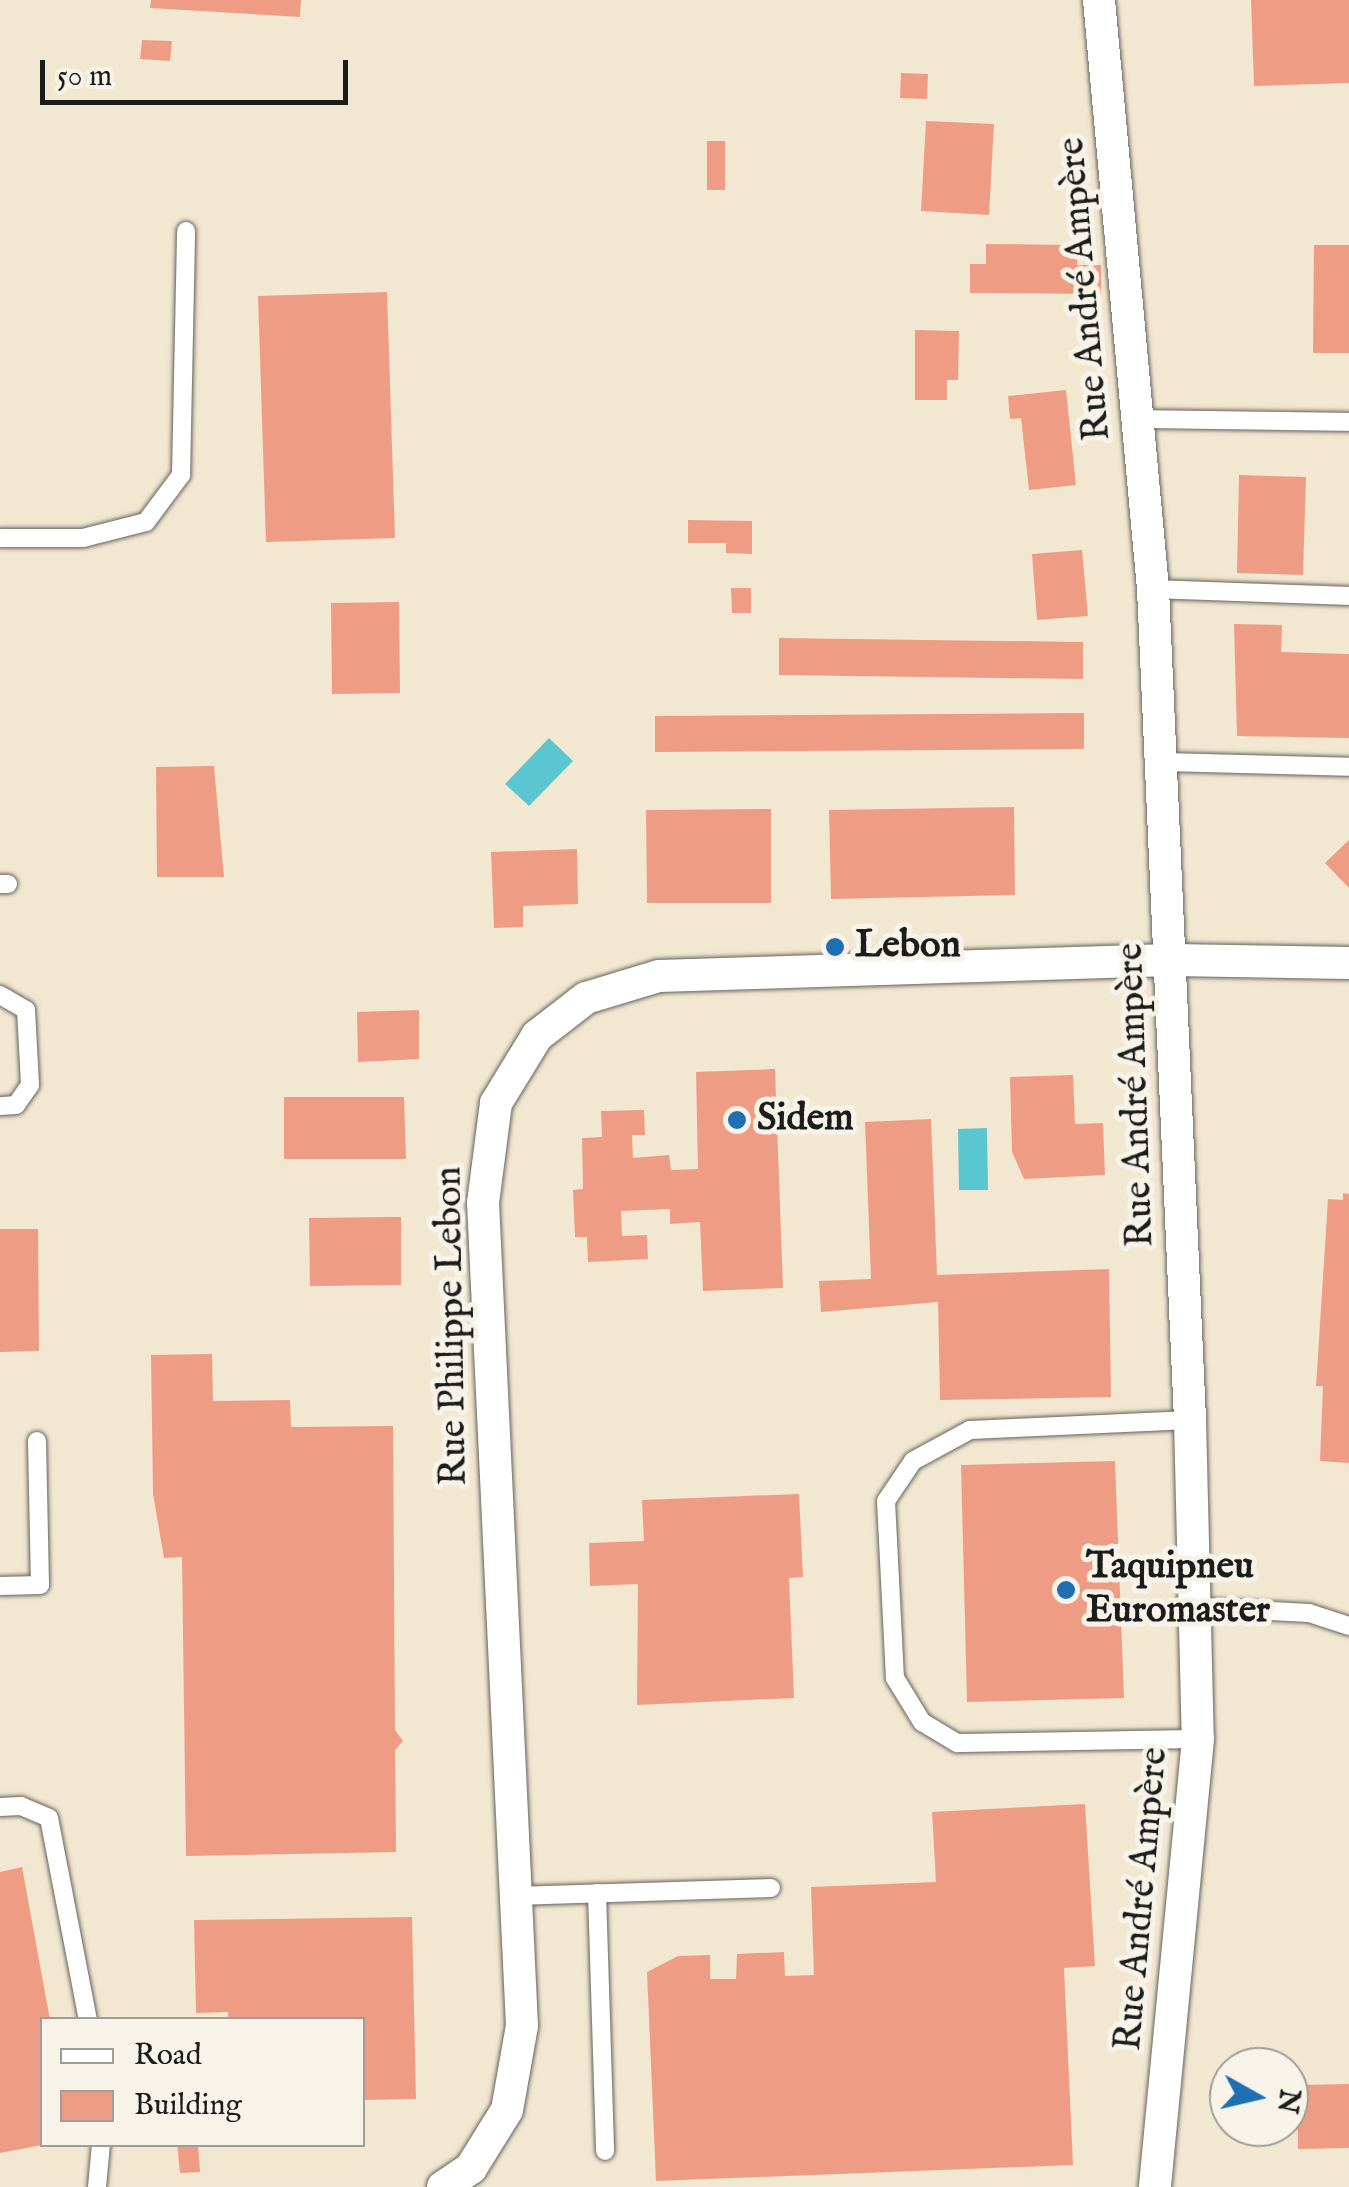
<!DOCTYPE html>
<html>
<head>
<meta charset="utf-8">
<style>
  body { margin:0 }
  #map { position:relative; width:1349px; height:2187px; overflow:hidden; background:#f2e8d2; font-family:"IM FELL English",serif }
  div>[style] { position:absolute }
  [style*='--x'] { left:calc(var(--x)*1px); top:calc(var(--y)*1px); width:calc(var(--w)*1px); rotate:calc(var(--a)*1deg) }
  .water>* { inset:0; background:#5ac7d0 }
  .building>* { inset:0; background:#ee9d84 }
  .roads { filter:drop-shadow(0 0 2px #67635c) drop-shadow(0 0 2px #67635c) }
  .service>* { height:18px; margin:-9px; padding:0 9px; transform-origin:9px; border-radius:9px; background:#fff }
  .minor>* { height:32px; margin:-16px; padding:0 16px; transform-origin:16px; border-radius:16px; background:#fff }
  .dots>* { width:28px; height:28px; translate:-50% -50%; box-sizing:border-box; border:5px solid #f7f3e8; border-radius:50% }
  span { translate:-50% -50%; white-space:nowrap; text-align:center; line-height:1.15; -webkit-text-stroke:10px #f7f3e8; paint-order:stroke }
  .street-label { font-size:38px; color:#1c1c1c }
  .poi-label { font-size:38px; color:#1c1c1c; font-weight:700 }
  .left { translate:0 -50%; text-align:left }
  .legend { position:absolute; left:40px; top:2017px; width:325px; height:130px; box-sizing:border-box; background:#f7f3e8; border:2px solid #9f9d96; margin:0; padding:12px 18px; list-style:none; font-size:30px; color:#1c1c1c }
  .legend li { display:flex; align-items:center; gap:20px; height:50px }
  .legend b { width:50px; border:2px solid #9f9d96 }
  .north { position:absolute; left:1209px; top:2047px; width:100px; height:100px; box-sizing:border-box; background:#f7f3e8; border:2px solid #9f9d96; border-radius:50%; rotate:98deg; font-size:28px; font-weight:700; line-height:40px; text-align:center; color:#1c1c1c }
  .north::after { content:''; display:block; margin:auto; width:35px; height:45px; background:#1f6fb2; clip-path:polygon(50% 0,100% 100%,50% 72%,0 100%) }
  .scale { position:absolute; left:40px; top:60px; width:308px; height:45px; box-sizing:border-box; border:5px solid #1c1c1c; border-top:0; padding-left:12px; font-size:30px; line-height:35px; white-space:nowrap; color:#1c1c1c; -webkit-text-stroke:8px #f7f3e8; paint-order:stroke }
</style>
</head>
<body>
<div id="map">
  <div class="water">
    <div style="clip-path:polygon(549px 738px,573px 761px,529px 806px,505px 784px)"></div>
    <div style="clip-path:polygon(987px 1128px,988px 1190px,959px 1190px,958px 1129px)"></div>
  </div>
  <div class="building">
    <div style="clip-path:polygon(151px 0,301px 0,300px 17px,150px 8px)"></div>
    <div style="clip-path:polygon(1251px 0,1349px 0,1349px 83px,1254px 86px)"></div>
    <div style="clip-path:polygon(142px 40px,172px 41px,170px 61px,140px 59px)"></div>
    <div style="clip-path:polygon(901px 73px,928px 74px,927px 99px,900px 98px)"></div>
    <div style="clip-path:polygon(926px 121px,994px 124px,989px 215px,921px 211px)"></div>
    <div style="clip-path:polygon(707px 141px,725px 141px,725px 190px,707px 190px)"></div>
    <div style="clip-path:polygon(986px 244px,1078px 245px,1077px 265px,1101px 265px,1101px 294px,970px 293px,970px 264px,986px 264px)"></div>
    <div style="clip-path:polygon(1314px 245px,1349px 245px,1349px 353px,1313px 353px)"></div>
    <div style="clip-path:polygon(387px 292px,395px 538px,266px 542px,258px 296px)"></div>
    <div style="clip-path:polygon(915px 330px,959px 331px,958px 380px,947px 380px,947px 400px,915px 400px)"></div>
    <div style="clip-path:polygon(1066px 390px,1076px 485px,1029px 490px,1021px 418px,1010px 419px,1008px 396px)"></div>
    <div style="clip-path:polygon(1239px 475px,1306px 477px,1303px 575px,1237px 573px)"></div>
    <div style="clip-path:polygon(688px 520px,752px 521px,752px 554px,726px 553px,726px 543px,688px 543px)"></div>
    <div style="clip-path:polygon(1082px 550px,1088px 616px,1037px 620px,1032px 554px)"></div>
    <div style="clip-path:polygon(731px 588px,751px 588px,751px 613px,732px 613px)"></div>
    <div style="clip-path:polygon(399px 602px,400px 693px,332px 694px,331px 603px)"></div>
    <div style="clip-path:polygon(1234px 624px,1282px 625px,1281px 652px,1349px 654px,1349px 738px,1237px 736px)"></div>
    <div style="clip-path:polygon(779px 638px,1083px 642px,1083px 679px,779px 675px)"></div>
    <div style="clip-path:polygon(1084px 713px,1084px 749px,655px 752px,655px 716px)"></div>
    <div style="clip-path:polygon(214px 766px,224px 877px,157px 877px,156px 767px)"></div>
    <div style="clip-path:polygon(1014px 807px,1015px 895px,831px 899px,829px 810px)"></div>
    <div style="clip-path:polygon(771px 809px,771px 903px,647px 903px,646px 810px)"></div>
    <div style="clip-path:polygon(1349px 840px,1349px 888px,1325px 863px)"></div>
    <div style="clip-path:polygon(577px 849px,578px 904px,523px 906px,523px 927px,494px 928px,491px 852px)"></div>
    <div style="clip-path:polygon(419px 1010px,419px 1059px,358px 1062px,357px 1012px)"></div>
    <div style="clip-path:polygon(775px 1069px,783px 1288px,703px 1291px,700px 1222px,670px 1224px,670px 1209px,621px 1211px,622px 1236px,647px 1235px,648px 1259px,588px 1262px,587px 1237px,575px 1237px,573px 1190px,583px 1189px,582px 1138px,602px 1137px,601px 1111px,644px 1110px,645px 1135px,632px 1135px,633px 1158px,669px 1155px,671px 1170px,698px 1169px,696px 1072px)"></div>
    <div style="clip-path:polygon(1073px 1075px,1075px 1124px,1103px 1123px,1105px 1175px,1024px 1179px,1012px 1152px,1010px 1077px)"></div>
    <div style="clip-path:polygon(284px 1097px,404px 1097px,406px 1159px,284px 1159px)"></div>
    <div style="clip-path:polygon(931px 1119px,937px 1275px,1109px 1269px,1111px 1397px,940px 1400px,938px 1302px,821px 1312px,819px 1281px,871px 1279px,865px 1122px)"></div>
    <div style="clip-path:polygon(1343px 1193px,1349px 1194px,1349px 1463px,1320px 1461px,1323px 1386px,1316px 1386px,1328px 1199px,1343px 1200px)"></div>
    <div style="clip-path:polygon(391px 1217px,401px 1217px,401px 1285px,310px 1286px,309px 1218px)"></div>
    <div style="clip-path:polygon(0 1229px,38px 1229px,39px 1351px,0 1352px)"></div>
    <div style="clip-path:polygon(212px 1354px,213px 1401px,290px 1400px,291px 1427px,393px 1426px,395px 1730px,403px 1741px,395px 1750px,396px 1852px,186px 1856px,182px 1557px,164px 1558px,153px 1494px,151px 1355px)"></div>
    <div style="clip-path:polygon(1115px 1461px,1124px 1698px,967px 1702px,961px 1465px)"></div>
    <div style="clip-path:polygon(799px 1494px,803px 1577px,789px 1578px,794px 1698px,637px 1705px,638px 1584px,590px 1586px,589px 1543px,644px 1541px,642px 1500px)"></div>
    <div style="clip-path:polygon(1085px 1804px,1095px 1966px,1064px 1968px,1073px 2165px,656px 2181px,647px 1972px,678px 1956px,710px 1955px,710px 1979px,736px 1979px,737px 1954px,784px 1952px,785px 1976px,814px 1975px,811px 1887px,936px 1882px,932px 1812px)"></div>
    <div style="clip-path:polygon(22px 1867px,50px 2020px,42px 2020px,42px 2145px,0 2153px,0 1872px)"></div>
    <div style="clip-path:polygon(412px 1917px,416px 2099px,362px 2100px,362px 2020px,228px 2020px,228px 2012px,196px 2013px,194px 1920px)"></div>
    <div style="clip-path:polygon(1349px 2084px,1349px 2148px,1298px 2149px,1297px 2085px)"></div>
    <div style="clip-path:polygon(177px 2144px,198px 2144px,200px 2172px,180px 2173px)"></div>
  </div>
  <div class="roads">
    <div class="service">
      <div style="--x:1138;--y:419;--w:211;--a:0.8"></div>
      <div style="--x:0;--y:538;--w:83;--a:0"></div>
      <div style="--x:83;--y:538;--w:65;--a:-14.3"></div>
      <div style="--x:146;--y:522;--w:59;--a:-53.3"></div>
      <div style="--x:181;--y:475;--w:244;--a:-88.8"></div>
      <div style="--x:1153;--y:589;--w:196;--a:2"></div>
      <div style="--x:1163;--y:762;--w:186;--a:1.5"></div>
      <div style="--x:0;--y:884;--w:8;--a:0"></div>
      <div style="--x:0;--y:995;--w:30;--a:30"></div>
      <div style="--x:26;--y:1010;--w:75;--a:86.9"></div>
      <div style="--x:30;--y:1085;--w:24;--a:125"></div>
      <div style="--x:16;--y:1105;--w:16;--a:176"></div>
      <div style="--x:1190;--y:1420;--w:220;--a:177.4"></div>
      <div style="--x:970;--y:1430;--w:65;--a:151.5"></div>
      <div style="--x:913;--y:1461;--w:48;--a:124"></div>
      <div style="--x:886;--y:1501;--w:177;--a:87.1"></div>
      <div style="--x:895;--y:1678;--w:52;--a:58.5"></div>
      <div style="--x:922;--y:1722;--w:41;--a:31"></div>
      <div style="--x:957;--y:1743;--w:241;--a:-1"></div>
      <div style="--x:0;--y:1586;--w:40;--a:-1.4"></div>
      <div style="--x:40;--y:1585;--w:144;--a:-91.2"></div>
      <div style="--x:1195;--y:1607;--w:114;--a:3"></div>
      <div style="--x:1309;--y:1613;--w:42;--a:18"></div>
      <div style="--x:0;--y:1807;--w:21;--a:-3"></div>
      <div style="--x:21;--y:1806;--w:30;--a:23"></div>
      <div style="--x:49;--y:1818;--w:206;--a:79.1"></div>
      <div style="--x:597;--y:1893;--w:258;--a:88.2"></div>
      <div style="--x:515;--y:1896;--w:256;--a:-1.8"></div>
      <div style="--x:97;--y:2187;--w:43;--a:-84.7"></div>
    </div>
    <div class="minor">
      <div style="--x:1099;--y:0;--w:591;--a:84.76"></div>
      <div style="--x:1153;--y:589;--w:832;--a:87.45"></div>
      <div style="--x:1190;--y:1420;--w:319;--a:88.6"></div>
      <div style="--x:1198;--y:1739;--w:450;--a:95.5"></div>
      <div style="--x:443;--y:2187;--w:34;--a:-34"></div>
      <div style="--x:471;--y:2168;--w:68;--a:-58.2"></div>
      <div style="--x:507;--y:2110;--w:85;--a:-79.9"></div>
      <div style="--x:522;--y:2026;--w:824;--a:-92.71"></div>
      <div style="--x:483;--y:1203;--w:101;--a:-82.6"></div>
      <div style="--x:496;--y:1103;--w:79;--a:-58.5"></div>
      <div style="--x:537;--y:1036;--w:62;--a:-37.8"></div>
      <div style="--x:586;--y:998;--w:76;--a:-16.8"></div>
      <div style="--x:659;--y:976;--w:514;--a:-1.78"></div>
      <div style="--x:1173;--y:960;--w:176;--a:1"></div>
    </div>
  </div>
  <div class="dots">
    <div style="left:835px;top:947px;background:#1f6fb2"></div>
    <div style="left:737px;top:1120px;background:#1f6fb2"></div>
    <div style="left:1066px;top:1590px;background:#1f6fb2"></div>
  </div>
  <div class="street-label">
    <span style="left:1086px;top:289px;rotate:-95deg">Rue André Ampère</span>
    <span style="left:1137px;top:1095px;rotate:-92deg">Rue André Ampère</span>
    <span style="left:453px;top:1326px;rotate:-91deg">Rue Philippe Lebon</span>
    <span style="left:1143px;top:1899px;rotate:-85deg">Rue André Ampère</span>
  </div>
  <div class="poi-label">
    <span class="left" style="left:855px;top:947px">Lebon</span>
    <span class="left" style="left:757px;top:1120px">Sidem</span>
    <span class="left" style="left:1086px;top:1590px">Taquipneu<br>Euromaster</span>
  </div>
  <ul class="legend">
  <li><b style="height:12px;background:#fff"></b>Road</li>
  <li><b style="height:28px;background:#ee9d84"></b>Building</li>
  </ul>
  <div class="north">N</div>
  <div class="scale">50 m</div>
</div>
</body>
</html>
